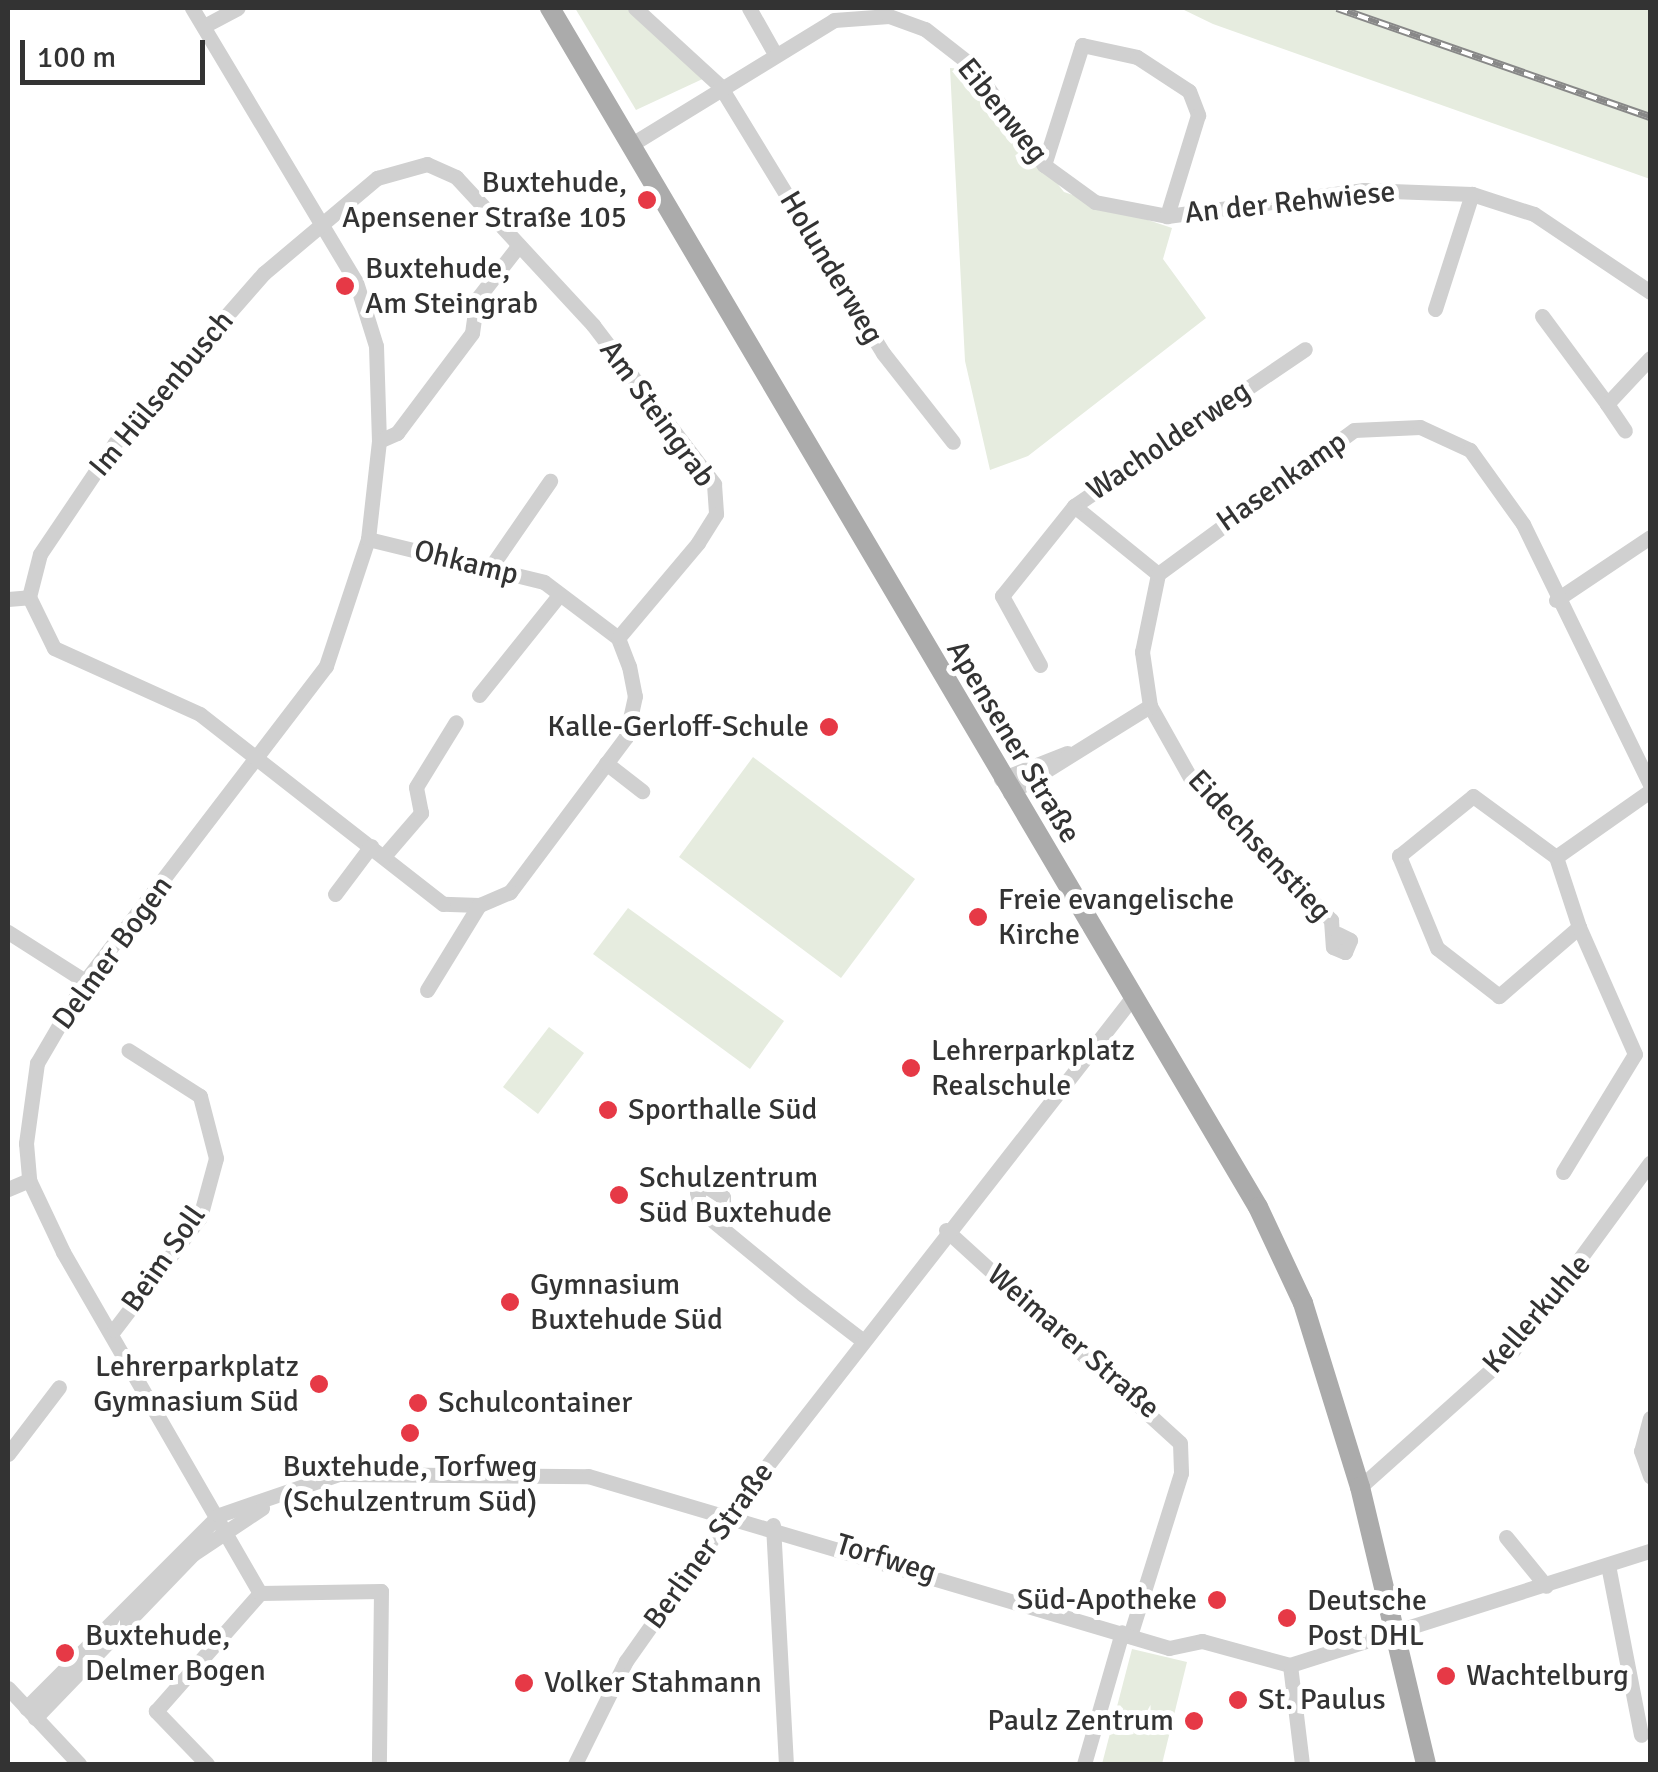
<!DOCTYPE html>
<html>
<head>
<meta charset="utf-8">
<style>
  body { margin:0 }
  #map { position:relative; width:1658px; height:1772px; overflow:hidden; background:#fff; font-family:Signika,sans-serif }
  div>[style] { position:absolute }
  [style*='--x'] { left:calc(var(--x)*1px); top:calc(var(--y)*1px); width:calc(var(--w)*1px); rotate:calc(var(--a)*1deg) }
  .green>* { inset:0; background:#e6ecdf }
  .minor>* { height:15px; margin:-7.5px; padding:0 7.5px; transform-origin:7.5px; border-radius:7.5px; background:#d0d0d0 }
  .major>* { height:20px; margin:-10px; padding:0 10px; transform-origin:10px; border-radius:10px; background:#ababab }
  .rail>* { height:8px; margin-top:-4px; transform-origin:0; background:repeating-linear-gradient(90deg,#fff 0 11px,#888 0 22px); box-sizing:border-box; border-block:2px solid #888 }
  .dots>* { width:28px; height:28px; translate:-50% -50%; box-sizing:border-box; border:5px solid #fff; border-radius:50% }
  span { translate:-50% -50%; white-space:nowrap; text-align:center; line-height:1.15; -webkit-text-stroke:10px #fff; paint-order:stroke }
  .street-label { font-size:30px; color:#333 }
  .poi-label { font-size:30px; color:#333 }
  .right { translate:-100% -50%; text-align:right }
  .left { translate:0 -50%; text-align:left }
  .frame { position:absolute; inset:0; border:10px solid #333; pointer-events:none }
  .scale { position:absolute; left:20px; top:40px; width:185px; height:45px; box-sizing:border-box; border:5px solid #333; border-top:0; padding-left:12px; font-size:30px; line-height:35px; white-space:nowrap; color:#333; -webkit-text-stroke:8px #fff; paint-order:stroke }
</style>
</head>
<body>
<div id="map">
  <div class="green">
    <div style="clip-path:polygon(575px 8px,635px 8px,709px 76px,636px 110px)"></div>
    <div style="clip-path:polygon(1180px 8px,1650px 8px,1650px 179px,1213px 24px)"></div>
    <div style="clip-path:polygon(950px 68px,966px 69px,1064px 192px,1172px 228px,1163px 259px,1206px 318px,1028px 456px,990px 470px,965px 361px)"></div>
    <div style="clip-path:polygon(753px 757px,915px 879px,841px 978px,679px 857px)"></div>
    <div style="clip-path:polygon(628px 908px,784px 1021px,750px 1069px,593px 954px)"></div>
    <div style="clip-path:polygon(549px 1027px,584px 1053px,538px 1114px,503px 1087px)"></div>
    <div style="clip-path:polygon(1132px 1649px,1187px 1662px,1162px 1764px,1102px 1764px)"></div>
  </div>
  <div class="minor">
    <div style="--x:192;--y:8;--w:319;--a:59.1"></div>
    <div style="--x:356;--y:282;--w:67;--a:72.6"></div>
    <div style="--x:376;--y:346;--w:95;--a:88.2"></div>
    <div style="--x:379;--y:441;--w:99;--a:96.4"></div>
    <div style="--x:368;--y:539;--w:134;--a:108.3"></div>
    <div style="--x:326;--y:666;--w:397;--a:127.4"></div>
    <div style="--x:85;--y:981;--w:95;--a:120.3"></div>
    <div style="--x:37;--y:1063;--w:81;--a:97.8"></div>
    <div style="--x:26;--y:1143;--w:37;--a:85"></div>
    <div style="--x:29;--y:1180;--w:80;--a:64.7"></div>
    <div style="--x:63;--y:1252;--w:394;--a:60"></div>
    <div style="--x:635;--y:8;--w:115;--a:42.5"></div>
    <div style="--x:720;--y:86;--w:313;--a:58.6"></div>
    <div style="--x:883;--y:353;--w:113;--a:51.8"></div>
    <div style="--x:749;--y:8;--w:53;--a:60.5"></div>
    <div style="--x:204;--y:26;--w:38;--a:-28"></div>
    <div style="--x:632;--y:144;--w:237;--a:-31.5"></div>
    <div style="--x:834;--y:20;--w:55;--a:-4.2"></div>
    <div style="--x:889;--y:16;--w:38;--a:20"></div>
    <div style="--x:925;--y:29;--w:58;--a:38"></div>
    <div style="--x:971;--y:65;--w:124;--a:53.9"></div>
    <div style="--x:1044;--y:165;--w:63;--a:36"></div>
    <div style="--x:1095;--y:202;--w:73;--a:11"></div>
    <div style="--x:1167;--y:216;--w:199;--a:-7.5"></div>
    <div style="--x:1364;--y:190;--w:108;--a:2.1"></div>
    <div style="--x:1472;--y:194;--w:65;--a:17.9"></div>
    <div style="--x:1534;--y:214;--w:140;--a:33.9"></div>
    <div style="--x:1044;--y:165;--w:126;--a:-72.4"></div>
    <div style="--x:1082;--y:45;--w:56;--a:12.3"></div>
    <div style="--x:1137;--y:57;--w:62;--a:33.2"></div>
    <div style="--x:1189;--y:91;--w:26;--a:69"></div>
    <div style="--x:1198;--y:115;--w:106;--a:107.1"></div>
    <div style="--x:1435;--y:309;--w:121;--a:-72.2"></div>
    <div style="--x:1542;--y:316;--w:109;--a:53.5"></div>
    <div style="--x:1607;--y:404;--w:63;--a:-46.9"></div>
    <div style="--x:1607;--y:404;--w:32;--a:56"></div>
    <div style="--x:379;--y:441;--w:20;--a:-24"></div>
    <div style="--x:397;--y:433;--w:125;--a:-53.1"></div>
    <div style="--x:472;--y:333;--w:34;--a:-82"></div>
    <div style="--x:477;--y:299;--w:68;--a:-52.1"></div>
    <div style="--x:368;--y:539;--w:181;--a:13.7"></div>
    <div style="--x:544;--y:582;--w:93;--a:37.1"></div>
    <div style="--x:618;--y:638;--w:30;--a:69"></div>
    <div style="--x:629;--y:666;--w:31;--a:79"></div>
    <div style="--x:635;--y:696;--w:42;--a:102.4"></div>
    <div style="--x:626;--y:737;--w:194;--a:126.8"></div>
    <div style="--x:510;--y:892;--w:34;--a:157"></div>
    <div style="--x:479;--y:905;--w:36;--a:-178"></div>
    <div style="--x:443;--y:904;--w:308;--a:-142"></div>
    <div style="--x:200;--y:714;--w:160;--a:-155.7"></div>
    <div style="--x:54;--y:648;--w:57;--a:-116.1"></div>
    <div style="--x:29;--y:597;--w:44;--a:-75.7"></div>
    <div style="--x:40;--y:554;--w:134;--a:-56"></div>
    <div style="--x:115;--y:443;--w:226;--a:-48.8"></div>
    <div style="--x:264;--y:273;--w:148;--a:-40.1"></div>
    <div style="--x:377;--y:178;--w:52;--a:-15.6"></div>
    <div style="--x:427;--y:164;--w:32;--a:24"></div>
    <div style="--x:456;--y:177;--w:202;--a:47.2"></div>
    <div style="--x:593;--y:325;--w:200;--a:52.7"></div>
    <div style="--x:714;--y:484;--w:30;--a:86"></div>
    <div style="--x:716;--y:514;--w:34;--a:122"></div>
    <div style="--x:698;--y:543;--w:124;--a:130.1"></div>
    <div style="--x:490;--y:568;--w:106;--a:-55.4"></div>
    <div style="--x:1158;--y:574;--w:108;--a:-141"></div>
    <div style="--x:1074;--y:506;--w:279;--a:-34.2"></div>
    <div style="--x:8;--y:599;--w:21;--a:-5"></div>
    <div style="--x:1556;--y:600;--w:113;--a:-33.8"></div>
    <div style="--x:1040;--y:665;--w:79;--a:-118.8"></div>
    <div style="--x:1002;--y:596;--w:115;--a:-51.3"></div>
    <div style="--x:479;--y:695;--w:129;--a:-51.3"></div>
    <div style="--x:1150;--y:706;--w:84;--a:60.7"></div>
    <div style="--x:1191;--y:779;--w:199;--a:45.2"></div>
    <div style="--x:1331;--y:920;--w:27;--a:86"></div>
    <div style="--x:1333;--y:947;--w:13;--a:23"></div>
    <div style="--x:1345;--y:952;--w:13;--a:-67"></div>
    <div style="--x:1350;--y:940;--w:13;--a:-153"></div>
    <div style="--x:606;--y:763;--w:46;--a:37.9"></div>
    <div style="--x:1001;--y:779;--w:71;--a:-21.5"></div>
    <div style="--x:1010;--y:793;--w:165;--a:-31.9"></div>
    <div style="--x:1150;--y:706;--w:55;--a:-98.4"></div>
    <div style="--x:1142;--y:652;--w:80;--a:-78.4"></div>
    <div style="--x:1158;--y:574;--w:243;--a:-36.3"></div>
    <div style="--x:1354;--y:430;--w:66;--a:-2.6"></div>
    <div style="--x:1420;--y:427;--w:55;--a:24.7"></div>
    <div style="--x:1470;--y:450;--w:91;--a:54.4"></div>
    <div style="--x:1523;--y:524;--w:289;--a:64"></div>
    <div style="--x:1473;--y:796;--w:103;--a:36.3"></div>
    <div style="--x:1556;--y:857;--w:74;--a:71.8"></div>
    <div style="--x:1579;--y:927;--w:106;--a:139.2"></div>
    <div style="--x:1499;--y:996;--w:78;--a:-142.3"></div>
    <div style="--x:1437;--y:948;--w:100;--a:-112.4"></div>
    <div style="--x:1399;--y:856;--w:95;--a:-39"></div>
    <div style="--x:384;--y:856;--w:57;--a:-49.3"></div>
    <div style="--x:421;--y:813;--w:26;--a:-101"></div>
    <div style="--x:416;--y:787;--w:76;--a:-58.4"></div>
    <div style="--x:1556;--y:857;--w:115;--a:-35.1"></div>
    <div style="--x:335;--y:894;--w:60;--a:-53.1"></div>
    <div style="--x:8;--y:932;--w:91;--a:32.5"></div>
    <div style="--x:427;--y:990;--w:100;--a:-58.5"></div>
    <div style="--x:1563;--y:1172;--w:138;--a:-58.6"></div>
    <div style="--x:1635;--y:1054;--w:139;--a:-113.8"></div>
    <div style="--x:8;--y:1189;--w:23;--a:-23"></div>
    <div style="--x:723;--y:1229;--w:32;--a:-90"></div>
    <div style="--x:723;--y:1197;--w:20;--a:-147"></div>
    <div style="--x:706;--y:1186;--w:11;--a:146"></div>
    <div style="--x:697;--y:1192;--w:19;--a:78"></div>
    <div style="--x:701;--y:1211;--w:131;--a:39.4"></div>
    <div style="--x:802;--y:1294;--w:76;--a:37.5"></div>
    <div style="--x:946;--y:1230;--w:316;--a:42.3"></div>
    <div style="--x:1180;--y:1443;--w:30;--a:88"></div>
    <div style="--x:1181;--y:1473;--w:171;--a:107.4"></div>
    <div style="--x:114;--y:1330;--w:142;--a:-52.7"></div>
    <div style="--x:200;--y:1217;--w:61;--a:-74.8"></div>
    <div style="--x:216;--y:1158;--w:64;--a:-104.5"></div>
    <div style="--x:200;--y:1096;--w:85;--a:-147.4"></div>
    <div style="--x:1650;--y:1418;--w:34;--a:105"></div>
    <div style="--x:1641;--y:1451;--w:27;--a:70"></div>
    <div style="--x:8;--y:1454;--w:84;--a:-52.7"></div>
    <div style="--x:1360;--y:1487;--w:205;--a:-41.8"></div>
    <div style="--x:1513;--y:1350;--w:232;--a:-53.8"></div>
    <div style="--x:773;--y:1525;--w:239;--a:86.9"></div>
    <div style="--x:1506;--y:1537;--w:63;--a:50.8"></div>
    <div style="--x:1608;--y:1565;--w:173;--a:79"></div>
    <div style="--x:1290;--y:1665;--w:100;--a:83.1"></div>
    <div style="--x:8;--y:1688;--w:104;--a:46.9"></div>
    <div style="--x:26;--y:1708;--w:273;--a:-45"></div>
    <div style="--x:219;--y:1515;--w:127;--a:-18.9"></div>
    <div style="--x:339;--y:1474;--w:249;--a:0.5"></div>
    <div style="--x:588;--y:1476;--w:606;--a:16.49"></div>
    <div style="--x:1169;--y:1648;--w:34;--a:-12"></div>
    <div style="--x:1202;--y:1641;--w:91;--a:15.3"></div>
    <div style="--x:1290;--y:1665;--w:378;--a:-17.6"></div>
    <div style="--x:35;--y:1718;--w:228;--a:-46.1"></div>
    <div style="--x:193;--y:1554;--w:83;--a:-33.7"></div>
    <div style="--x:207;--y:1764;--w:74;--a:-133.9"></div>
    <div style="--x:156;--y:1711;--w:157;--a:-48.6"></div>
    <div style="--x:260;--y:1593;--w:121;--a:-0.9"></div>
    <div style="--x:381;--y:1591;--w:173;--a:90.7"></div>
    <div style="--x:575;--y:1764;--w:115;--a:-63.7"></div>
    <div style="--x:626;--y:1661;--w:182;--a:-54.8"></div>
    <div style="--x:731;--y:1512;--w:652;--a:-52.04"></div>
    <div style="--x:1084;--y:1764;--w:137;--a:-73.9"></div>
  </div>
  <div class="major">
    <div style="--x:550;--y:8;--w:1392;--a:59.44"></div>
    <div style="--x:1258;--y:1207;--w:106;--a:64.9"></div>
    <div style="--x:1303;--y:1303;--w:193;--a:72.8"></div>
    <div style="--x:1360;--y:1487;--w:285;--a:76.6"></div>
  </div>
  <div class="rail">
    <div style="--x:1337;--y:8;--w:331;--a:19.2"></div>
  </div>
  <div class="dots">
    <div style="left:647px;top:200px;background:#e63946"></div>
    <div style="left:345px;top:286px;background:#e63946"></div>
    <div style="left:829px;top:727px;background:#e63946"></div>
    <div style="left:978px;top:917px;background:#e63946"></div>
    <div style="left:911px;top:1068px;background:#e63946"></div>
    <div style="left:608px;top:1110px;background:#e63946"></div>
    <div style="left:619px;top:1195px;background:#e63946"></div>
    <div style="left:510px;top:1302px;background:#e63946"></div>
    <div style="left:319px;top:1384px;background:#e63946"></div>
    <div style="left:418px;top:1403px;background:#e63946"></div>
    <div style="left:410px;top:1433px;background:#e63946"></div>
    <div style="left:1217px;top:1600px;background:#e63946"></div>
    <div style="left:1287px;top:1618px;background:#e63946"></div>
    <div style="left:65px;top:1653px;background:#e63946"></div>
    <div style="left:1446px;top:1676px;background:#e63946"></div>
    <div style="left:524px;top:1683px;background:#e63946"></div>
    <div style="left:1238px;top:1700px;background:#e63946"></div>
    <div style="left:1194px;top:1721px;background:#e63946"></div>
  </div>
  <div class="street-label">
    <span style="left:1002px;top:111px;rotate:51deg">Eibenweg</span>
    <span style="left:1290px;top:203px;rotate:-6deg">An der Rehwiese</span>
    <span style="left:831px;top:268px;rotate:59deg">Holunderweg</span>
    <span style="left:162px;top:394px;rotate:-50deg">Im Hülsenbusch</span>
    <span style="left:657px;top:414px;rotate:54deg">Am Steingrab</span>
    <span style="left:1169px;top:441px;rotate:-34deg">Wacholderweg</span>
    <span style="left:1282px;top:482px;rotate:-35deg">Hasenkamp</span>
    <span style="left:466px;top:563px;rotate:14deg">Ohkamp</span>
    <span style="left:1013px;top:742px;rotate:59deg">Apensener Straße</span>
    <span style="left:1259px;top:846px;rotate:47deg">Eidechsenstieg</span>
    <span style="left:113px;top:953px;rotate:-54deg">Delmer Bogen</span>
    <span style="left:164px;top:1259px;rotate:-55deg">Beim Soll</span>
    <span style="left:1537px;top:1314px;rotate:-49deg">Kellerkuhle</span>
    <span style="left:1073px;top:1342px;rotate:41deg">Weimarer Straße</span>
    <span style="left:709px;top:1546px;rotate:-54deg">Berliner Straße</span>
    <span style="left:886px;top:1559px;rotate:17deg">Torfweg</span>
  </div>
  <div class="poi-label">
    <span class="right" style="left:627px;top:200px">Buxtehude,<br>Apensener Straße 105</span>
    <span class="left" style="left:365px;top:286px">Buxtehude,<br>Am Steingrab</span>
    <span class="right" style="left:809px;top:727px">Kalle-Gerloff-Schule</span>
    <span class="left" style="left:998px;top:917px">Freie evangelische<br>Kirche</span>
    <span class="left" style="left:931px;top:1068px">Lehrerparkplatz<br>Realschule</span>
    <span class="left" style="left:628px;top:1110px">Sporthalle Süd</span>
    <span class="left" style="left:639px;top:1195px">Schulzentrum<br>Süd Buxtehude</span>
    <span class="left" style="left:530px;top:1302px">Gymnasium<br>Buxtehude Süd</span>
    <span class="right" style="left:299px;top:1384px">Lehrerparkplatz<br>Gymnasium Süd</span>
    <span class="left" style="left:438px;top:1403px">Schulcontainer</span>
    <span style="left:410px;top:1484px">Buxtehude, Torfweg<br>(Schulzentrum Süd)</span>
    <span class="right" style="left:1197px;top:1600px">Süd-Apotheke</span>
    <span class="left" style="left:1307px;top:1618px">Deutsche<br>Post DHL</span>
    <span class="left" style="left:85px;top:1653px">Buxtehude,<br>Delmer Bogen</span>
    <span class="left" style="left:1466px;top:1676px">Wachtelburg</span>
    <span class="left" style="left:544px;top:1683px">Volker Stahmann</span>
    <span class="left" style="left:1258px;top:1700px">St. Paulus</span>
    <span class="right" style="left:1174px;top:1721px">Paulz Zentrum</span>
  </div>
  <div class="frame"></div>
  <div class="scale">100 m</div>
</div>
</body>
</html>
